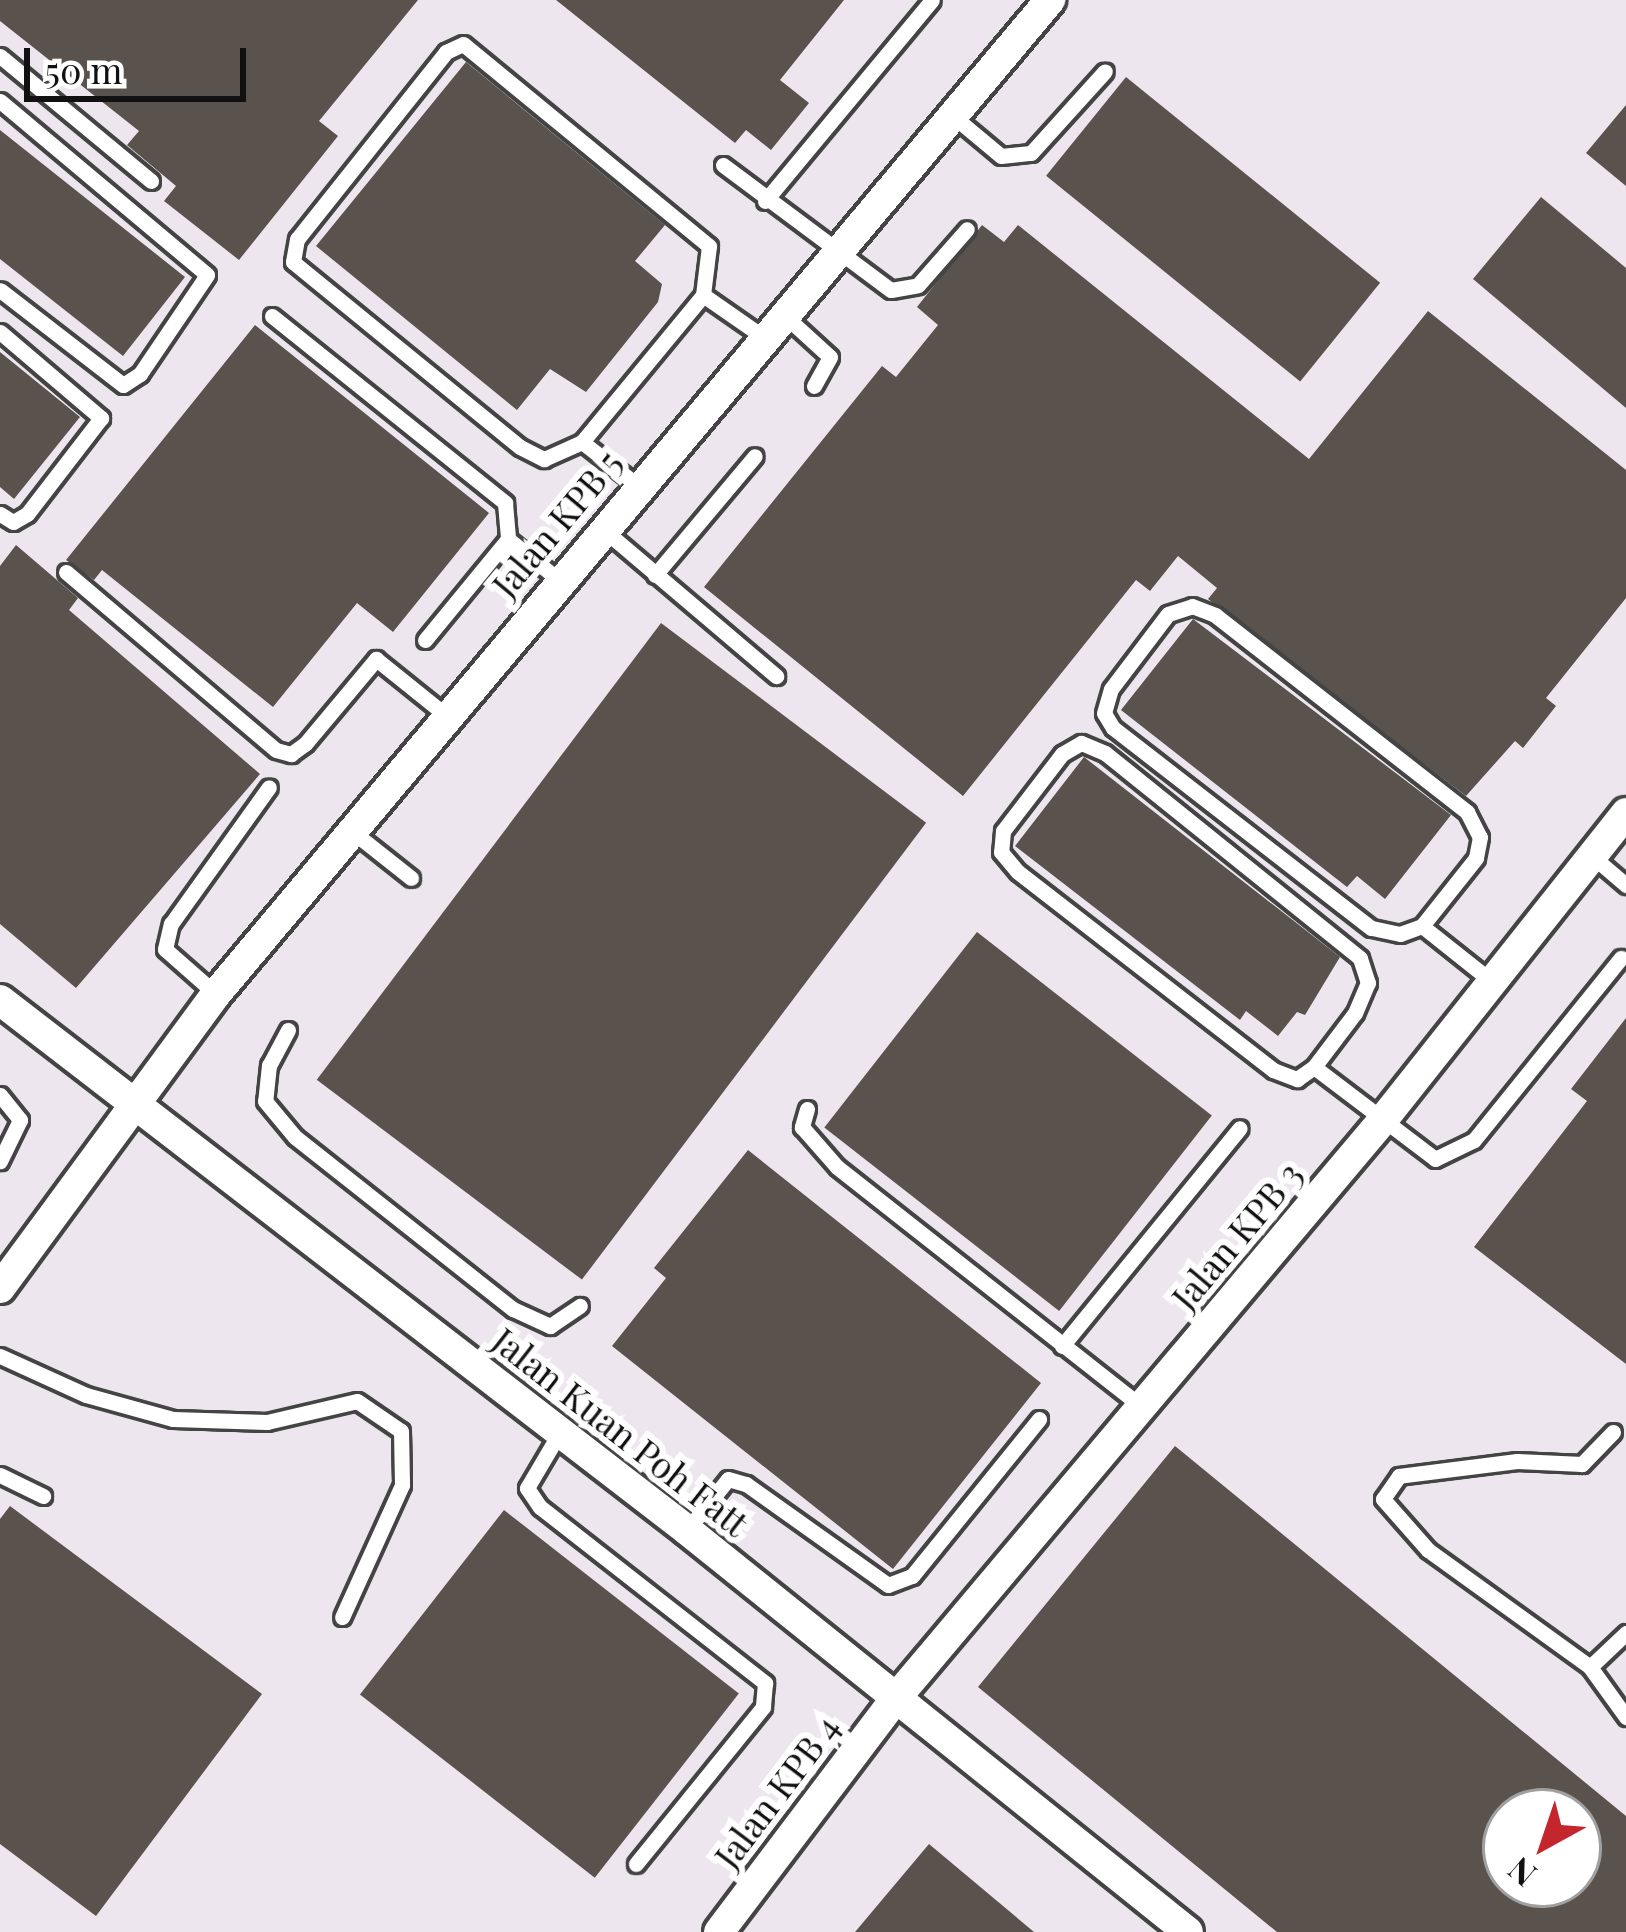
<!DOCTYPE html>
<style>
body{margin:0}
#map{position:relative;width:1626px;height:1932px;overflow:hidden;background:#fffdf5;font-family:"Playfair Display",serif}
div>[style]{position:absolute}
[style*='--x']{left:calc(var(--x)*1px);top:calc(var(--y)*1px);width:calc(var(--w)*1px);rotate:calc(var(--a)*1deg)}
.industrial>*{inset:0;background:#eee6ef}
.building>*{inset:0;background:#5a524d;transform-origin:0 0}
.roads{filter:drop-shadow(3px 0 #444) drop-shadow(-3px 0 #444) drop-shadow(0 3px #444) drop-shadow(0 -3px #444)}
.lane>*{height:15px;margin:-7.5px;padding:0 7.5px;transform-origin:7.5px;border-radius:7.5px;background:#fff}
.street>*{height:30px;margin:-15px;padding:0 15px;transform-origin:15px;border-radius:15px;background:#fff}
span{translate:-50% -50%;white-space:nowrap;text-align:center;line-height:1.15;-webkit-text-stroke:12px #fff;paint-order:stroke}
.street-label{font-size:36px;color:#111}
.north{position:absolute;left:1482px;top:1788px;width:120px;height:120px;box-sizing:border-box;background:#fff;border:3px solid #a0a0a0;border-radius:50%;rotate:220deg;font-size:33px;font-weight:700;line-height:48px;text-align:center;color:#111}
.north::after{content:'';display:block;margin:auto;width:42px;height:54px;background:#c4262e;clip-path:polygon(50% 0,100% 100%,50% 72%,0 100%)}
.scale{position:absolute;left:24px;top:48px;width:222px;height:54px;box-sizing:border-box;border:6px solid #111;border-top:0;padding-left:15px;font-size:36px;line-height:42px;white-space:nowrap;color:#111;-webkit-text-stroke:9px #fff;paint-order:stroke}
</style>
<div id="map">
<div class="industrial">
<i style="clip-path:polygon(evenodd,0 0,1626px 0,1626px 1932px,0 1932px,0 0,1506px 1812px,1578px 1812px,1578px 1884px,1506px 1884px,1506px 1812px)"></i>
</div>
<div class="building">
<i style="clip-path:polygon(0 0,418px 0,319px 121px,338px 136px,239px 260px,164px 201px,176px 186px,127px 145px,139px 131px,0 21px)"></i>
<i style="clip-path:polygon(556px 0,844px 0,780px 80px,809px 103px,771px 150px,746px 130px,735px 143px)"></i>
<i style="clip-path:polygon(466px 62px,665px 225px,635px 261px,662px 284px,658px 302px,586px 392px,550px 369px,517px 410px,316px 246px)"></i>
<i style="left:1126px;top:77px;width:327px;height:127px;rotate:39deg"></i>
<i style="clip-path:polygon(1626px 105px,1626px 186px,1586px 153px)"></i>
<i style="clip-path:polygon(0 130px,185px 277px,123px 356px,0 259px)"></i>
<i style="clip-path:polygon(1541px 197px,1626px 268px,1626px 408px,1473px 279px)"></i>
<i style="clip-path:polygon(982px 225px,1004px 242px,1018px 225px,1309px 459px,1428px 311px,1626px 470px,1626px 598px,1546px 698px,1556px 706px,1523px 748px,1515px 741px,1466px 796px,1208px 599px,1217px 588px,1178px 556px,1150px 591px,1136px 580px,963px 796px,704px 587px,882px 366px,896px 377px,938px 325px,917px 307px)"></i>
<i style="clip-path:polygon(255px 325px,489px 513px,393px 632px,357px 603px,273px 707px,102px 570px,94px 580px,66px 560px)"></i>
<i style="clip-path:polygon(0 352px,80px 417px,14px 499px,0 487px)"></i>
<i style="clip-path:polygon(16px 545px,78px 598px,69px 610px,260px 774px,76px 988px,0 924px,0 566px)"></i>
<i style="clip-path:polygon(1193px 619px,1451px 815px,1385px 899px,1357px 876px,1347px 887px,1121px 710px)"></i>
<i style="left:661px;top:623px;width:332px;height:572px;rotate:37deg"></i>
<i style="clip-path:polygon(1084px 757px,1340px 957px,1305px 1015px,1297px 1012px,1278px 1036px,1246px 1011px,1240px 1020px,1015px 846px)"></i>
<i style="left:977px;top:932px;width:298px;height:248px;rotate:38deg"></i>
<i style="clip-path:polygon(1626px 1018px,1626px 1364px,1474px 1247px,1587px 1101px,1571px 1089px)"></i>
<i style="clip-path:polygon(748px 1150px,1041px 1383px,893px 1569px,612px 1346px,666px 1278px,654px 1268px)"></i>
<i style="clip-path:polygon(evenodd,1175px 1446px,1626px 1816px,1626px 1932px,1277px 1932px,978px 1687px,1175px 1446px,1506px 1812px,1578px 1812px,1578px 1884px,1506px 1884px,1506px 1812px)"></i>
<i style="clip-path:polygon(10px 1506px,262px 1694px,96px 1916px,0 1844px,0 1519px)"></i>
<i style="left:504px;top:1510px;width:298px;height:234px;rotate:38deg"></i>
<i style="clip-path:polygon(929px 1844px,1034px 1932px,855px 1932px)"></i>
</div>
<div class="roads">
<div class="lane">
<i style="--x:0;--y:56;--w:196;--a:39.6"></i>
<i style="--x:0;--y:101;--w:270;--a:40"></i>
<i style="--x:207;--y:275;--w:120;--a:124.1"></i>
<i style="--x:140;--y:374;--w:20;--a:147"></i>
<i style="--x:123;--y:385;--w:155;--a:-142.3"></i>
<i style="--x:953;--y:116;--w:62;--a:39.8"></i>
<i style="--x:1001;--y:156;--w:30;--a:-6"></i>
<i style="--x:1031;--y:153;--w:110;--a:-47.9"></i>
<i style="--x:723;--y:165;--w:209;--a:36.7"></i>
<i style="--x:891;--y:290;--w:27;--a:-10"></i>
<i style="--x:918;--y:285;--w:74;--a:-48.8"></i>
<i style="--x:765;--y:201;--w:261;--a:-50.3"></i>
<i style="--x:703;--y:295;--w:72;--a:34.8"></i>
<i style="--x:784;--y:315;--w:62;--a:42.4"></i>
<i style="--x:830;--y:357;--w:33;--a:119"></i>
<i style="--x:272;--y:316;--w:299;--a:38.7"></i>
<i style="--x:505;--y:503;--w:36;--a:85"></i>
<i style="--x:0;--y:332;--w:133;--a:40.4"></i>
<i style="--x:101;--y:418;--w:121;--a:127.6"></i>
<i style="--x:27;--y:514;--w:16;--a:150"></i>
<i style="--x:13;--y:522;--w:15;--a:-148"></i>
<i style="--x:582;--y:442;--w:190;--a:-50.5"></i>
<i style="--x:703;--y:295;--w:49;--a:-83"></i>
<i style="--x:709;--y:246;--w:318;--a:-140.6"></i>
<i style="--x:463;--y:44;--w:19;--a:155"></i>
<i style="--x:446;--y:52;--w:239;--a:128.5"></i>
<i style="--x:297;--y:239;--w:23;--a:100"></i>
<i style="--x:293;--y:262;--w:293;--a:39.2"></i>
<i style="--x:520;--y:447;--w:27;--a:27"></i>
<i style="--x:544;--y:459;--w:42;--a:-24.1"></i>
<i style="--x:582;--y:442;--w:70;--a:38"></i>
<i style="--x:604;--y:530;--w:226;--a:40.3"></i>
<i style="--x:66;--y:572;--w:275;--a:40.3"></i>
<i style="--x:276;--y:750;--w:16;--a:15"></i>
<i style="--x:291;--y:754;--w:17;--a:-36"></i>
<i style="--x:305;--y:744;--w:111;--a:-50.1"></i>
<i style="--x:376;--y:659;--w:91;--a:38.8"></i>
<i style="--x:655;--y:575;--w:155;--a:-50"></i>
<i style="--x:1192;--y:606;--w:25;--a:21"></i>
<i style="--x:1215;--y:615;--w:320;--a:38"></i>
<i style="--x:1467;--y:812;--w:28;--a:63"></i>
<i style="--x:1480;--y:837;--w:21;--a:101"></i>
<i style="--x:1476;--y:858;--w:87;--a:128.5"></i>
<i style="--x:1422;--y:926;--w:23;--a:160"></i>
<i style="--x:1400;--y:934;--w:30;--a:-168"></i>
<i style="--x:1371;--y:928;--w:326;--a:-142.2"></i>
<i style="--x:1113;--y:728;--w:17;--a:-121"></i>
<i style="--x:1104;--y:713;--w:25;--a:-74"></i>
<i style="--x:1111;--y:689;--w:94;--a:-52.8"></i>
<i style="--x:1168;--y:614;--w:25;--a:-18"></i>
<i style="--x:425;--y:640;--w:131;--a:-50.6"></i>
<i style="--x:508;--y:539;--w:65;--a:38.8"></i>
<i style="--x:353;--y:832;--w:74;--a:38.4"></i>
<i style="--x:1592;--y:856;--w:45;--a:40.5"></i>
<i style="--x:1422;--y:926;--w:87;--a:38.5"></i>
<i style="--x:216;--y:994;--w:68;--a:-138.6"></i>
<i style="--x:165;--y:949;--w:26;--a:-77"></i>
<i style="--x:171;--y:924;--w:168;--a:-54.4"></i>
<i style="--x:288;--y:1030;--w:40;--a:118"></i>
<i style="--x:269;--y:1065;--w:36;--a:96"></i>
<i style="--x:265;--y:1101;--w:47;--a:50.2"></i>
<i style="--x:295;--y:1137;--w:278;--a:38.3"></i>
<i style="--x:513;--y:1309;--w:41;--a:24.7"></i>
<i style="--x:550;--y:1326;--w:36;--a:-34"></i>
<i style="--x:1314;--y:1067;--w:68;--a:-52.8"></i>
<i style="--x:1355;--y:1013;--w:33;--a:-67"></i>
<i style="--x:1368;--y:983;--w:26;--a:-108"></i>
<i style="--x:1360;--y:958;--w:327;--a:-141.2"></i>
<i style="--x:1105;--y:753;--w:26;--a:-157"></i>
<i style="--x:1081;--y:743;--w:22;--a:150"></i>
<i style="--x:1062;--y:754;--w:97;--a:127.5"></i>
<i style="--x:1003;--y:831;--w:21;--a:95"></i>
<i style="--x:1001;--y:852;--w:26;--a:50"></i>
<i style="--x:1018;--y:872;--w:323;--a:37.8"></i>
<i style="--x:1273;--y:1070;--w:26;--a:21"></i>
<i style="--x:1297;--y:1079;--w:21;--a:-35"></i>
<i style="--x:1314;--y:1067;--w:152;--a:37.2"></i>
<i style="--x:1435;--y:1159;--w:43;--a:-26"></i>
<i style="--x:1474;--y:1140;--w:234;--a:-51.1"></i>
<i style="--x:0;--y:1095;--w:32;--a:51"></i>
<i style="--x:20;--y:1120;--w:46;--a:116"></i>
<i style="--x:807;--y:1109;--w:19;--a:106"></i>
<i style="--x:802;--y:1127;--w:53;--a:48.8"></i>
<i style="--x:837;--y:1167;--w:390;--a:38.2"></i>
<i style="--x:1062;--y:1346;--w:281;--a:-50.8"></i>
<i style="--x:0;--y:1356;--w:94;--a:24.4"></i>
<i style="--x:86;--y:1395;--w:90;--a:15.4"></i>
<i style="--x:173;--y:1419;--w:94;--a:1.8"></i>
<i style="--x:267;--y:1422;--w:92;--a:-13.1"></i>
<i style="--x:357;--y:1401;--w:53;--a:34.3"></i>
<i style="--x:401;--y:1431;--w:54;--a:88.9"></i>
<i style="--x:402;--y:1485;--w:145;--a:114.4"></i>
<i style="--x:560;--y:1432;--w:65;--a:120.5"></i>
<i style="--x:527;--y:1488;--w:23;--a:56"></i>
<i style="--x:540;--y:1507;--w:286;--a:38"></i>
<i style="--x:765;--y:1683;--w:24;--a:95"></i>
<i style="--x:763;--y:1707;--w:202;--a:129"></i>
<i style="--x:1613;--y:1432;--w:45;--a:134.1"></i>
<i style="--x:1582;--y:1464;--w:65;--a:-177.4"></i>
<i style="--x:1517;--y:1461;--w:119;--a:172.8"></i>
<i style="--x:1399;--y:1476;--w:28;--a:125"></i>
<i style="--x:1383;--y:1499;--w:68;--a:48.6"></i>
<i style="--x:1428;--y:1550;--w:200;--a:35.8"></i>
<i style="--x:1590;--y:1667;--w:62;--a:54.2"></i>
<i style="--x:0;--y:1475;--w:48;--a:26"></i>
<i style="--x:687;--y:1530;--w:65;--a:-51.2"></i>
<i style="--x:728;--y:1479;--w:19;--a:16"></i>
<i style="--x:746;--y:1484;--w:174;--a:35.4"></i>
<i style="--x:888;--y:1585;--w:26;--a:-21"></i>
<i style="--x:912;--y:1576;--w:202;--a:-51"></i>
<i style="--x:1590;--y:1667;--w:50;--a:-43.4"></i>
</div>
<div class="street">
<i style="--x:0;--y:1000;--w:868;--a:37.65"></i>
<i style="--x:687;--y:1530;--w:642;--a:38.74"></i>
<i style="--x:0;--y:1288;--w:365;--a:-53.7"></i>
<i style="--x:216;--y:994;--w:1298;--a:-50"></i>
<i style="--x:719;--y:1932;--w:293;--a:-52.9"></i>
<i style="--x:896;--y:1698;--w:754;--a:-49.89"></i>
<i style="--x:1382;--y:1121;--w:393;--a:-51.6"></i>
</div>
</div>
<div class="street-label">
<span style="left:556px;top:523px;rotate:-50deg">Jalan KPB 5</span>
<span style="left:1236px;top:1235px;rotate:-50deg">Jalan KPB 3</span>
<span style="left:621px;top:1431px;rotate:38deg">Jalan Kuan Poh Fatt</span>
<span style="left:776px;top:1791px;rotate:-53deg">Jalan KPB 4</span>
</div>
<div class="north">N</div>
<div class="scale">50 m</div>
</div>
